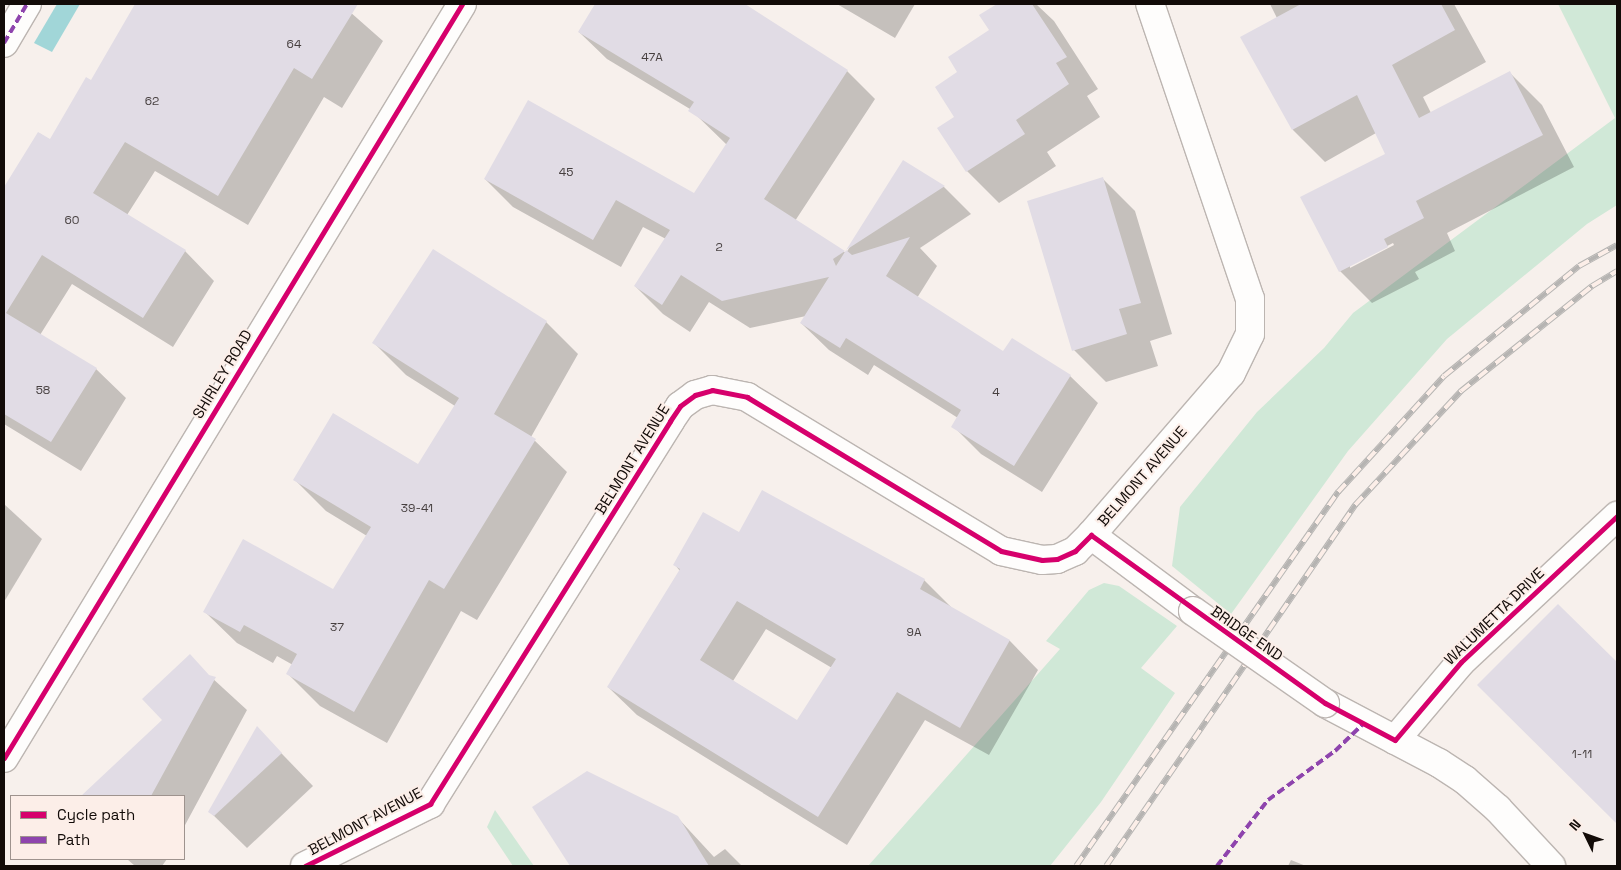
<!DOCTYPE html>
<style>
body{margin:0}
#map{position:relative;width:1621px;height:870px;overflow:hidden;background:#f7f0ec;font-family:"Space Grotesk",sans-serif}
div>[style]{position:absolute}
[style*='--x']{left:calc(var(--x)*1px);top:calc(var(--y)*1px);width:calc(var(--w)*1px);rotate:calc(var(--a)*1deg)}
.green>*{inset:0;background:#d0e8d7}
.water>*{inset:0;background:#a1d6d8}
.shadow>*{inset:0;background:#0003}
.building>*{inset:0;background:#e1dce5}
.roads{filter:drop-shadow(1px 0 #bcb5b1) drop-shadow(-1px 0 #bcb5b1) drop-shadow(0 1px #bcb5b1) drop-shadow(0 -1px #bcb5b1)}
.street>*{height:28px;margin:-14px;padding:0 14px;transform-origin:14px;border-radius:14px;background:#fefdfc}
.rail>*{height:5.5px;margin-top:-2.75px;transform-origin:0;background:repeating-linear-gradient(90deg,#fceee8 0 11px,#b6b4b2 0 22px);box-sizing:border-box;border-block:1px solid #b6b4b2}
.bridges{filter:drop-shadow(1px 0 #bcb5b1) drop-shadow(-1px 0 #bcb5b1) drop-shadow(0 1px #bcb5b1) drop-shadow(0 -1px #bcb5b1)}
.street-bridge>*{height:28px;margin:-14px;padding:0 14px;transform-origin:14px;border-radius:14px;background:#fefdfc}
.quiet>*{height:4px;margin-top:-2px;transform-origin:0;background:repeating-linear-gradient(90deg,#8e44ad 0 8px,transparent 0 12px)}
.cycleway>*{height:5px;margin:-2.5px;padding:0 2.5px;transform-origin:2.5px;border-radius:2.5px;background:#d6006c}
span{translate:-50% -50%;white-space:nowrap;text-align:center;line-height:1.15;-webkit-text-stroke:4px #fceee8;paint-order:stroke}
.number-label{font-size:12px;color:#463f3f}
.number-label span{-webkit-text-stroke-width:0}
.street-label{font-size:15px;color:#120b08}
.frame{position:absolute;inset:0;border:5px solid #120b08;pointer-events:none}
.legend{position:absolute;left:10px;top:795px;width:175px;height:65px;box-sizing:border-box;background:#fceee8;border:1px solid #9e938e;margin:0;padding:6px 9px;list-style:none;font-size:15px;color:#120b08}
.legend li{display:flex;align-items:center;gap:10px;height:25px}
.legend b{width:25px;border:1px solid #9e938e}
.north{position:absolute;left:1561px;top:810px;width:50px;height:50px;-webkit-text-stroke:4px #fceee8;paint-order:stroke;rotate:312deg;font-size:14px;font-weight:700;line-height:20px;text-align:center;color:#120b08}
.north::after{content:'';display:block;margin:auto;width:18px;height:22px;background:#120b08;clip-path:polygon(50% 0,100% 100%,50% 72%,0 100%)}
</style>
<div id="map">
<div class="green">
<i style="clip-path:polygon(1558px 4px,1617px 4px,1617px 205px,1587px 224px,1447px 339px,1348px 451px,1231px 614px,1172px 566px,1180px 507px,1257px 412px,1324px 348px,1353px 313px,1615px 118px)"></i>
<i style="clip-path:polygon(1104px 583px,1119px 586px,1177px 626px,1141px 668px,1175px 693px,1101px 802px,1050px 866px,868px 866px,1060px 649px,1046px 641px,1089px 590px)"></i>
<i style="clip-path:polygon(495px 810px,534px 866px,513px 866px,487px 827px)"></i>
</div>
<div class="water">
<i style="clip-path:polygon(57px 4px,80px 4px,52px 52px,34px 43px)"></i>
</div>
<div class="shadow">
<i style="clip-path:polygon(137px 4px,341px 4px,383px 41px,342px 108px,324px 97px,248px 225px,155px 171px,127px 215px,185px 251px,214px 281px,173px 347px,72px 284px,40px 335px,96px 369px,126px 398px,81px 471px,4px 424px,4px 189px,39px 133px,50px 140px,91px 82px)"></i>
<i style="clip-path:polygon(596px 4px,743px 4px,847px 71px,875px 99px,795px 221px,846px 253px,904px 162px,944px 187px,971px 214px,920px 248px,937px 266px,917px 298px,1004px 353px,1070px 376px,1098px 403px,1042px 492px,981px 454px,953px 426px,958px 418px,874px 365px,868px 375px,829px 350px,801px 323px,806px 316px,750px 328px,709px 302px,690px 332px,663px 314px,635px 286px,666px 239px,643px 227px,621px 267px,513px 207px,485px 179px,695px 194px,727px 145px,690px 109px,607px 59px,579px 32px)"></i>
<i style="clip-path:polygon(837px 4px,915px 4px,895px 38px)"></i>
<i style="clip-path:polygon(999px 4px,1036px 4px,1054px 21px,1098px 89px,1087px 96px,1100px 117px,1047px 152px,1056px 166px,999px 203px,967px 171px,956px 118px,959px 72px,991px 30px,981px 15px)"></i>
<i style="clip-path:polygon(evenodd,1270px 4px,1454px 4px,1486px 62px,1423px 97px,1431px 113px,1510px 73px,1542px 105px,1574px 167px,1447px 233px,1455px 251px,1415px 272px,1419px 279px,1372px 303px,1340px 271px,1386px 154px,1376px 133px,1325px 162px,1293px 130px,1277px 18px,1270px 4px,1393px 243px,1394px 245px,1350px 268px,1350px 265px,1393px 243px)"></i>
<i style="clip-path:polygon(1103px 179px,1135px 211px,1172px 334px,1150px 341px,1158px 366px,1106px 382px,1074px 350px)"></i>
<i style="clip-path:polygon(546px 322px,578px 354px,531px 437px,567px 472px,477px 620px,461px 611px,387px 743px,320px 706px,288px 674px,293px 665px,277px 656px,273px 663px,237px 643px,205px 612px,334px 591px,367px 536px,326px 511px,294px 479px,418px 466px,455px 406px,406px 375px,374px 343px)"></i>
<i style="clip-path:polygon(evenodd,763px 492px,924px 580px,953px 609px,1010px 641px,1038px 670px,989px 755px,925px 720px,847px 845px,637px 715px,608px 687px,680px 571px,675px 565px,740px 534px,763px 492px,766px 629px,832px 668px,798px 722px,733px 681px,766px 629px)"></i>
<i style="clip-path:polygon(4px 504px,42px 539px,4px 602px)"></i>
<i style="clip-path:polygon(1558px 605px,1617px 664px,1617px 822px,1479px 685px)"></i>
<i style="clip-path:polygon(211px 677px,247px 710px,184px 827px,184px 796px,82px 796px)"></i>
<i style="clip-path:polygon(257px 728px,313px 786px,247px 848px,210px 812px)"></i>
<i style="clip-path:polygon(534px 807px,677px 817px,714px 857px,725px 849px,742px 866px,571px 866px)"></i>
<i style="clip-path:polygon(127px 859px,167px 859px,162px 866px,135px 866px)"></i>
<i style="clip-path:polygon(1291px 860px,1306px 866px,1288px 866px)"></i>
</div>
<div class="building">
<i style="clip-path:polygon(135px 4px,358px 4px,312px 79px,294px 68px,218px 196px,125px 142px,93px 193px,186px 250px,143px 318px,42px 255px,6px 313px,97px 368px,51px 442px,4px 414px,4px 187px,38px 132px,50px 139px,86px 77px,91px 80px)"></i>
<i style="clip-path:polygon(595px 4px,745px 4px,848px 70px,764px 199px,845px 251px,833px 259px,836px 266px,903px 160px,945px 186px,846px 250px,852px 255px,910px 237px,886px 276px,1003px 351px,1012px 338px,1071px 375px,1014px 466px,951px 427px,961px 410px,846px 338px,840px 348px,800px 323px,829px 277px,722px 301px,681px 275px,662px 305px,634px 286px,670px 230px,616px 200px,593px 240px,484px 179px,528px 100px,694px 193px,730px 138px,688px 111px,694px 102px,578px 32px)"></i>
<i style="clip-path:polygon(997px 4px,1032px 4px,1067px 57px,1056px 63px,1069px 84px,1016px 120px,1025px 134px,966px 172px,937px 128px,954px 117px,935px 87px,957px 72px,948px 57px,989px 30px,979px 15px)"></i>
<i style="clip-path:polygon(1301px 4px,1441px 4px,1455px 30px,1392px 65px,1419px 118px,1510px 71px,1543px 135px,1416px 201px,1424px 218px,1384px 239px,1388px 247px,1339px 272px,1300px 197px,1385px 154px,1357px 95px,1292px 130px,1240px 37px)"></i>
<i style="clip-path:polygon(1103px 177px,1141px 303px,1119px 309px,1127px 334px,1072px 351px,1027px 201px)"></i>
<i style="clip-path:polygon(433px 249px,547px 321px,494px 414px,536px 439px,444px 589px,429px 580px,354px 712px,286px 674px,297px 654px,244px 625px,240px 632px,203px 612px,243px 539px,333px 589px,371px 527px,293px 480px,333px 413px,418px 464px,459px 398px,372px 343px)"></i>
<i style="clip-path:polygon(evenodd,762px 490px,925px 579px,920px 589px,1010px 640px,960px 728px,897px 692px,818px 817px,607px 687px,680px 569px,673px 565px,703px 512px,739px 532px,762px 490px,737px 601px,836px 659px,797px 720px,700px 660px,737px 601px)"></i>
<i style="clip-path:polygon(1558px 604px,1617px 662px,1617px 824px,1477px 685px)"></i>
<i style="clip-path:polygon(190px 654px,209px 675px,216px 677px,151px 796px,81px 796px,162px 720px,142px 699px)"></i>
<i style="clip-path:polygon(257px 726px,282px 753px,214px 816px,208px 812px)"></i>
<i style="clip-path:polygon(587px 771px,678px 816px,709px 866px,570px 866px,532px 807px)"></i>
</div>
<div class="roads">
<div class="street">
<i style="--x:4;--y:43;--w:45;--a:-59.5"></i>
<i style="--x:1091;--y:535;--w:127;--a:36.7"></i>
<i style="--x:1325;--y:703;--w:129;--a:27.8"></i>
<i style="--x:1439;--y:763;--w:31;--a:33"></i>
<i style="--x:1465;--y:780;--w:44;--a:41.3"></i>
<i style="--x:1498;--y:809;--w:78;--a:47.1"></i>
<i style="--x:1395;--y:740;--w:102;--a:-49.8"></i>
<i style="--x:1461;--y:662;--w:214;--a:-43.1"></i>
<i style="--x:4;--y:758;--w:882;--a:-58.72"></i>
<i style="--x:305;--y:866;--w:140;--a:-26.4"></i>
<i style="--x:430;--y:804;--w:452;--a:-57.9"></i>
<i style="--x:670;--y:421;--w:18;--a:-56"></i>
<i style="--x:680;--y:406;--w:19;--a:-36"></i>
<i style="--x:695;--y:395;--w:18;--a:-16"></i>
<i style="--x:712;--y:390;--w:36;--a:11"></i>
<i style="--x:747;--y:397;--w:297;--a:31.2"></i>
<i style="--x:1001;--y:551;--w:42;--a:12.4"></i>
<i style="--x:1042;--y:560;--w:15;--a:-4"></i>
<i style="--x:1057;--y:559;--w:20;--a:-24"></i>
<i style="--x:1075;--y:551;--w:23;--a:-45"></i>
<i style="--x:1091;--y:535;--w:214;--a:-49.2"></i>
<i style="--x:1231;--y:373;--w:43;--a:-64"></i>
<i style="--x:1250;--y:334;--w:35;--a:-90"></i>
<i style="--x:1250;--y:299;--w:311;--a:-108.7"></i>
</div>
</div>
<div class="rail">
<i style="--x:1076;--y:866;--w:457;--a:-55"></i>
<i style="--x:1338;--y:492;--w:157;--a:-47.6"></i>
<i style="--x:1444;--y:376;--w:174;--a:-39.2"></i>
<i style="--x:1579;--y:266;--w:43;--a:-28.9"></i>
<i style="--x:1106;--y:866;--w:439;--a:-55.4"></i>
<i style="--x:1355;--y:505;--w:156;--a:-47.1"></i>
<i style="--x:1461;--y:391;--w:168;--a:-38.7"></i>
<i style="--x:1592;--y:286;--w:29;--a:-31"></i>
</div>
<div class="bridges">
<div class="street-bridge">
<i style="--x:1193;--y:611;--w:161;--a:34.9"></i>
</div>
</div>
<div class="quiet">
<i style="--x:4;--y:43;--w:45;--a:-59.5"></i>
<i style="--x:1217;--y:866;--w:83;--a:-52.3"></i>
<i style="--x:1268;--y:800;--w:83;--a:-36.2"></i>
<i style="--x:1335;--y:751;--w:40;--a:-44"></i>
</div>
<div class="cycleway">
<i style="--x:4;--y:758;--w:882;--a:-58.72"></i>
<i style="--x:305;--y:866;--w:140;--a:-26.4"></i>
<i style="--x:430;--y:804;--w:452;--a:-57.9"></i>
<i style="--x:670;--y:421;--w:18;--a:-56"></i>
<i style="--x:680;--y:406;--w:19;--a:-36"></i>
<i style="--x:695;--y:395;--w:18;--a:-16"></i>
<i style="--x:712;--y:390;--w:36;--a:11"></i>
<i style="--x:747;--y:397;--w:297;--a:31.2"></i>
<i style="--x:1001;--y:551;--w:42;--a:12.4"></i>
<i style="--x:1042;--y:560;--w:15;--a:-4"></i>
<i style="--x:1057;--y:559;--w:20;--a:-24"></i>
<i style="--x:1075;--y:551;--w:23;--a:-45"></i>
<i style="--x:1091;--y:535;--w:288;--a:35.7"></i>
<i style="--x:1325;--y:703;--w:79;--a:27.9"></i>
<i style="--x:1395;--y:740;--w:102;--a:-49.8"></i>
<i style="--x:1461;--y:662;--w:214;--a:-43.1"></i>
</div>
<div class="number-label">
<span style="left:294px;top:45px">64</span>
<span style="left:652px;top:58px">47A</span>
<span style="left:152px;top:102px">62</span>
<span style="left:566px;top:173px">45</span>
<span style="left:72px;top:221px">60</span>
<span style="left:719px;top:248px">2</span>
<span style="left:43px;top:391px">58</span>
<span style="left:996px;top:393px">4</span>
<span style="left:417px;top:509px">39-41</span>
<span style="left:337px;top:628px">37</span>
<span style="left:914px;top:633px">9A</span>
<span style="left:1582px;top:755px">1-11</span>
</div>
<div class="street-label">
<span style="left:222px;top:374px;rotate:-59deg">SHIRLEY ROAD</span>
<span style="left:632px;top:459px;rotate:-58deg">BELMONT AVENUE</span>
<span style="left:1142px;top:476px;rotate:-49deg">BELMONT AVENUE</span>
<span style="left:1494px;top:616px;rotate:-44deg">WALUMETTA DRIVE</span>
<span style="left:1247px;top:633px;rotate:35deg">BRIDGE END</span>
<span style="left:365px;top:821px;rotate:-28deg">BELMONT AVENUE</span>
</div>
<div class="frame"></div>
<ul class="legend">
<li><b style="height:6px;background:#d6006c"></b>Cycle path</li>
<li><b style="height:6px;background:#8e44ad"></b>Path</li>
</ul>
<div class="north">N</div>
</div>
